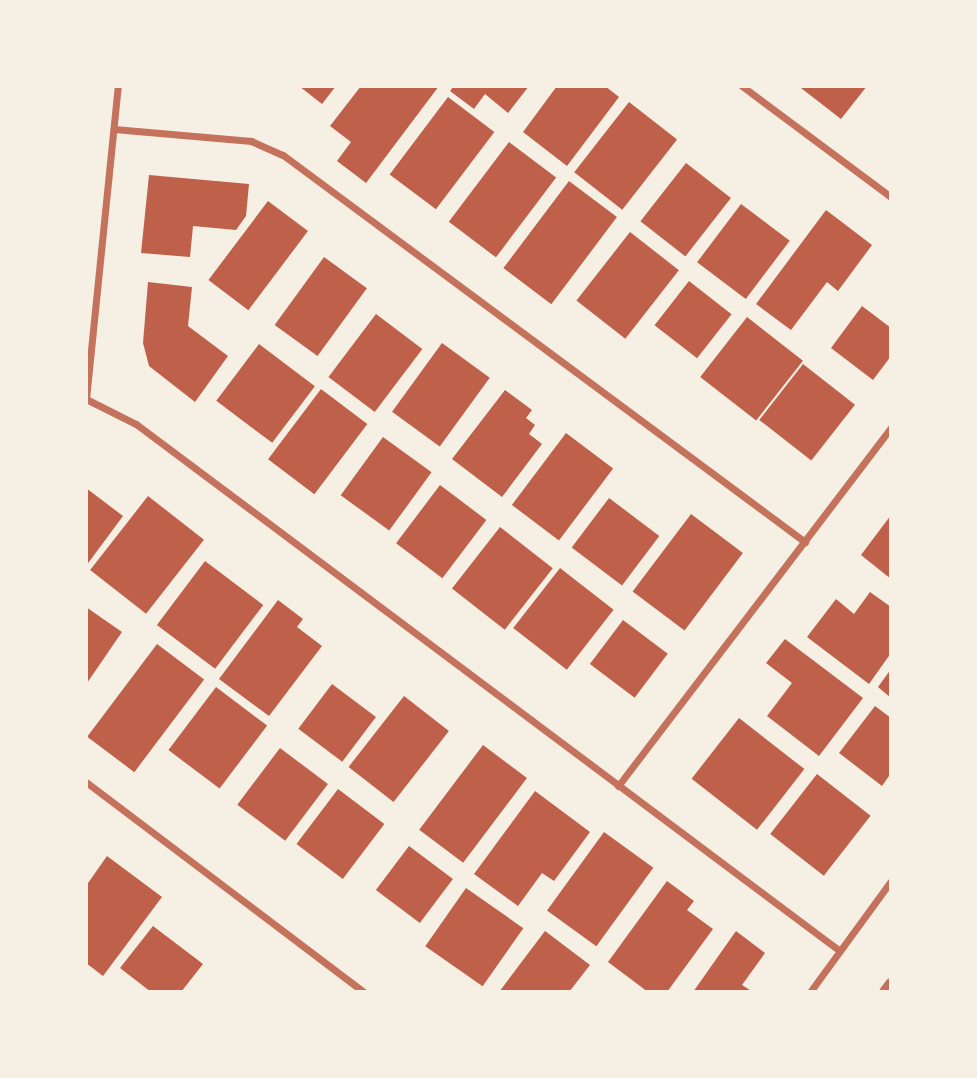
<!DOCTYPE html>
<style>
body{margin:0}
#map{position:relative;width:977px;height:1078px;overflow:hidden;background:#f6efe4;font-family:"Asap Condensed",sans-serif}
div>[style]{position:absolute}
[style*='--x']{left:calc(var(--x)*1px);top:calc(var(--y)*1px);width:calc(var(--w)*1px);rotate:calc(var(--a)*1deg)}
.building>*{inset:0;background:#bf614a;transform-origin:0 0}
.minor>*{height:7px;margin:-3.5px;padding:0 3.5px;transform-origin:3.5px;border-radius:3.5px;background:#c5725c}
.tertiary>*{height:12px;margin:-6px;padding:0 6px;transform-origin:6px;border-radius:6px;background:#c5725c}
span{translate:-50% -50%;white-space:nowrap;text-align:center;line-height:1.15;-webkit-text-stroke:7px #f6efe4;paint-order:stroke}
.frame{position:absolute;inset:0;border:88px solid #f6efe4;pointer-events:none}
</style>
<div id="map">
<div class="building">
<i style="clip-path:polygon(299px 86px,336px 86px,322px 104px)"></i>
<i style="clip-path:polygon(361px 86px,439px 86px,366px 183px,337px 161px,351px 142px,330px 126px)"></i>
<i style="clip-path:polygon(454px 86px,529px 86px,508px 113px,485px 94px,474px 109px,450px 91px)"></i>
<i style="clip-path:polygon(557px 86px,605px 86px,619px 97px,567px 166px,523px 132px)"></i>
<i style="clip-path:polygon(803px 86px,867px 86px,841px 119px,801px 88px)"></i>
<i style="left:448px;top:97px;width:58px;height:97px;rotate:37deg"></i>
<i style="left:629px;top:102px;width:61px;height:89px;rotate:38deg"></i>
<i style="left:509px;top:142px;width:59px;height:100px;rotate:37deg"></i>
<i style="left:686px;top:163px;width:57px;height:74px;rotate:38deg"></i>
<i style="clip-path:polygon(149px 175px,249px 184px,246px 216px,236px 230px,193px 226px,190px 257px,141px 253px)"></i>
<i style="left:569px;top:181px;width:60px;height:109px;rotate:37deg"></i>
<i style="left:268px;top:201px;width:50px;height:99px;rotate:37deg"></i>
<i style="left:741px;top:204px;width:61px;height:73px;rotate:37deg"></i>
<i style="clip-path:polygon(826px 210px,872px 245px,838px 291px,827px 282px,791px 330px,756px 304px)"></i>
<i style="left:630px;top:232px;width:62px;height:87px;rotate:38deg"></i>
<i style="left:324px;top:257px;width:53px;height:84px;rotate:36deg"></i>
<i style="left:689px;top:281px;width:54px;height:56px;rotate:38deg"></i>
<i style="clip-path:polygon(148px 282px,192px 287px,188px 326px,228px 356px,195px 402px,149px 366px,143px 343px)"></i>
<i style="clip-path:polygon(862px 306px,891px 328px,891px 356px,873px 380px,831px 348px)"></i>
<i style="left:376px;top:314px;width:58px;height:79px;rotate:37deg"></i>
<i style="left:747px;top:317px;width:71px;height:76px;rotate:38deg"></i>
<i style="left:442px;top:343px;width:59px;height:85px;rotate:36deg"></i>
<i style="left:259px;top:344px;width:70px;height:71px;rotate:37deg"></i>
<i style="left:803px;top:364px;width:66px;height:71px;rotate:38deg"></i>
<i style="left:321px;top:389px;width:58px;height:88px;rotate:37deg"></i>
<i style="clip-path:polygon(505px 390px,532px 410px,526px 418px,535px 425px,529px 434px,542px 444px,502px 497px,452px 459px)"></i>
<i style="left:566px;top:433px;width:59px;height:90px;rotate:37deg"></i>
<i style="left:383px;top:437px;width:60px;height:72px;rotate:36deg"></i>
<i style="left:440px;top:485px;width:58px;height:73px;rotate:37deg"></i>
<i style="clip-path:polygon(86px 488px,123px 516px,86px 566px)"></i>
<i style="left:148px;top:496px;width:71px;height:94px;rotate:38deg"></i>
<i style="left:609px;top:498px;width:63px;height:62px;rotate:37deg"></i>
<i style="left:691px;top:514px;width:65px;height:97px;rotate:37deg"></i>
<i style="clip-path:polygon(891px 515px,891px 579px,861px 555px)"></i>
<i style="left:500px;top:527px;width:67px;height:78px;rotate:38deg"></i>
<i style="left:205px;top:561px;width:73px;height:80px;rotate:37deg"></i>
<i style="left:560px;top:568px;width:68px;height:76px;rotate:38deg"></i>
<i style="clip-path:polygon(870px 592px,891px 607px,891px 653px,869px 684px,807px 637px,836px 599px,854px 614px)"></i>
<i style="clip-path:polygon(278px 600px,303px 619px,297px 627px,322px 646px,269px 716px,219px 679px)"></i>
<i style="clip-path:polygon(86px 607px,122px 632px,87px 683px,86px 682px)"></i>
<i style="left:623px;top:620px;width:56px;height:55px;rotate:37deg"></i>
<i style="clip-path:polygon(785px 639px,863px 698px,819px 756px,767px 716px,792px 683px,766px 663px)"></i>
<i style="left:157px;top:644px;width:59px;height:116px;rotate:37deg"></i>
<i style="clip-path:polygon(891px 669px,891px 698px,878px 687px)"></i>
<i style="left:332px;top:684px;width:55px;height:56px;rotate:37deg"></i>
<i style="left:216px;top:687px;width:64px;height:79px;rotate:37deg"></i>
<i style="left:404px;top:696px;width:57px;height:90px;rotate:38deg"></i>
<i style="clip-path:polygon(875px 706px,891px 718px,891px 773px,882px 786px,839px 753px)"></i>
<i style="left:739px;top:718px;width:83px;height:77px;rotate:38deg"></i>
<i style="left:483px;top:745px;width:55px;height:106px;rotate:37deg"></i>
<i style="left:280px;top:748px;width:60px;height:71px;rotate:37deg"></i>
<i style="left:817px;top:774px;width:68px;height:76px;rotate:38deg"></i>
<i style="left:338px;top:789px;width:58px;height:69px;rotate:37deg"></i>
<i style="clip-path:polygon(535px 791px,590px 832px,554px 881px,542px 873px,518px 906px,474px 874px)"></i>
<i style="left:604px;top:832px;width:61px;height:97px;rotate:36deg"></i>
<i style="left:409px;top:846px;width:55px;height:55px;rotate:37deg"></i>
<i style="clip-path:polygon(107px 856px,162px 897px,103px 976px,86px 963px,86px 886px)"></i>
<i style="clip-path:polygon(667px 881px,694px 901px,687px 910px,713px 929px,667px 992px,648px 992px,608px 962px)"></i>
<i style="left:466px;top:888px;width:70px;height:71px;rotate:35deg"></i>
<i style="clip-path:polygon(153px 926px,203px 964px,181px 992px,151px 992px,120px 968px)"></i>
<i style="clip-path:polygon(545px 931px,590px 965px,569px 992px,499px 992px)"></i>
<i style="clip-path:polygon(736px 931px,765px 953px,742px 985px,753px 992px,693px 992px)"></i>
</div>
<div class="minor">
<i style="--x:742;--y:86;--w:186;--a:36.7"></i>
<i style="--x:114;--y:129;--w:138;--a:5"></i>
<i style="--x:251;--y:141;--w:35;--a:24"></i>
<i style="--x:283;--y:155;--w:650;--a:36.55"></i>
<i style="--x:86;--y:399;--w:56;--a:26.6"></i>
<i style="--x:136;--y:424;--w:879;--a:36.82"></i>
<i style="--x:86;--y:399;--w:315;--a:-84.2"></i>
<i style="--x:86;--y:782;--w:348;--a:37.1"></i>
<i style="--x:618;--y:786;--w:451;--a:-52.7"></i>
<i style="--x:810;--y:992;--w:137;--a:-53.9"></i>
</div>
<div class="tertiary">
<i style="--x:885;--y:992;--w:10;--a:-53"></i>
</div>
<div class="frame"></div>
</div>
